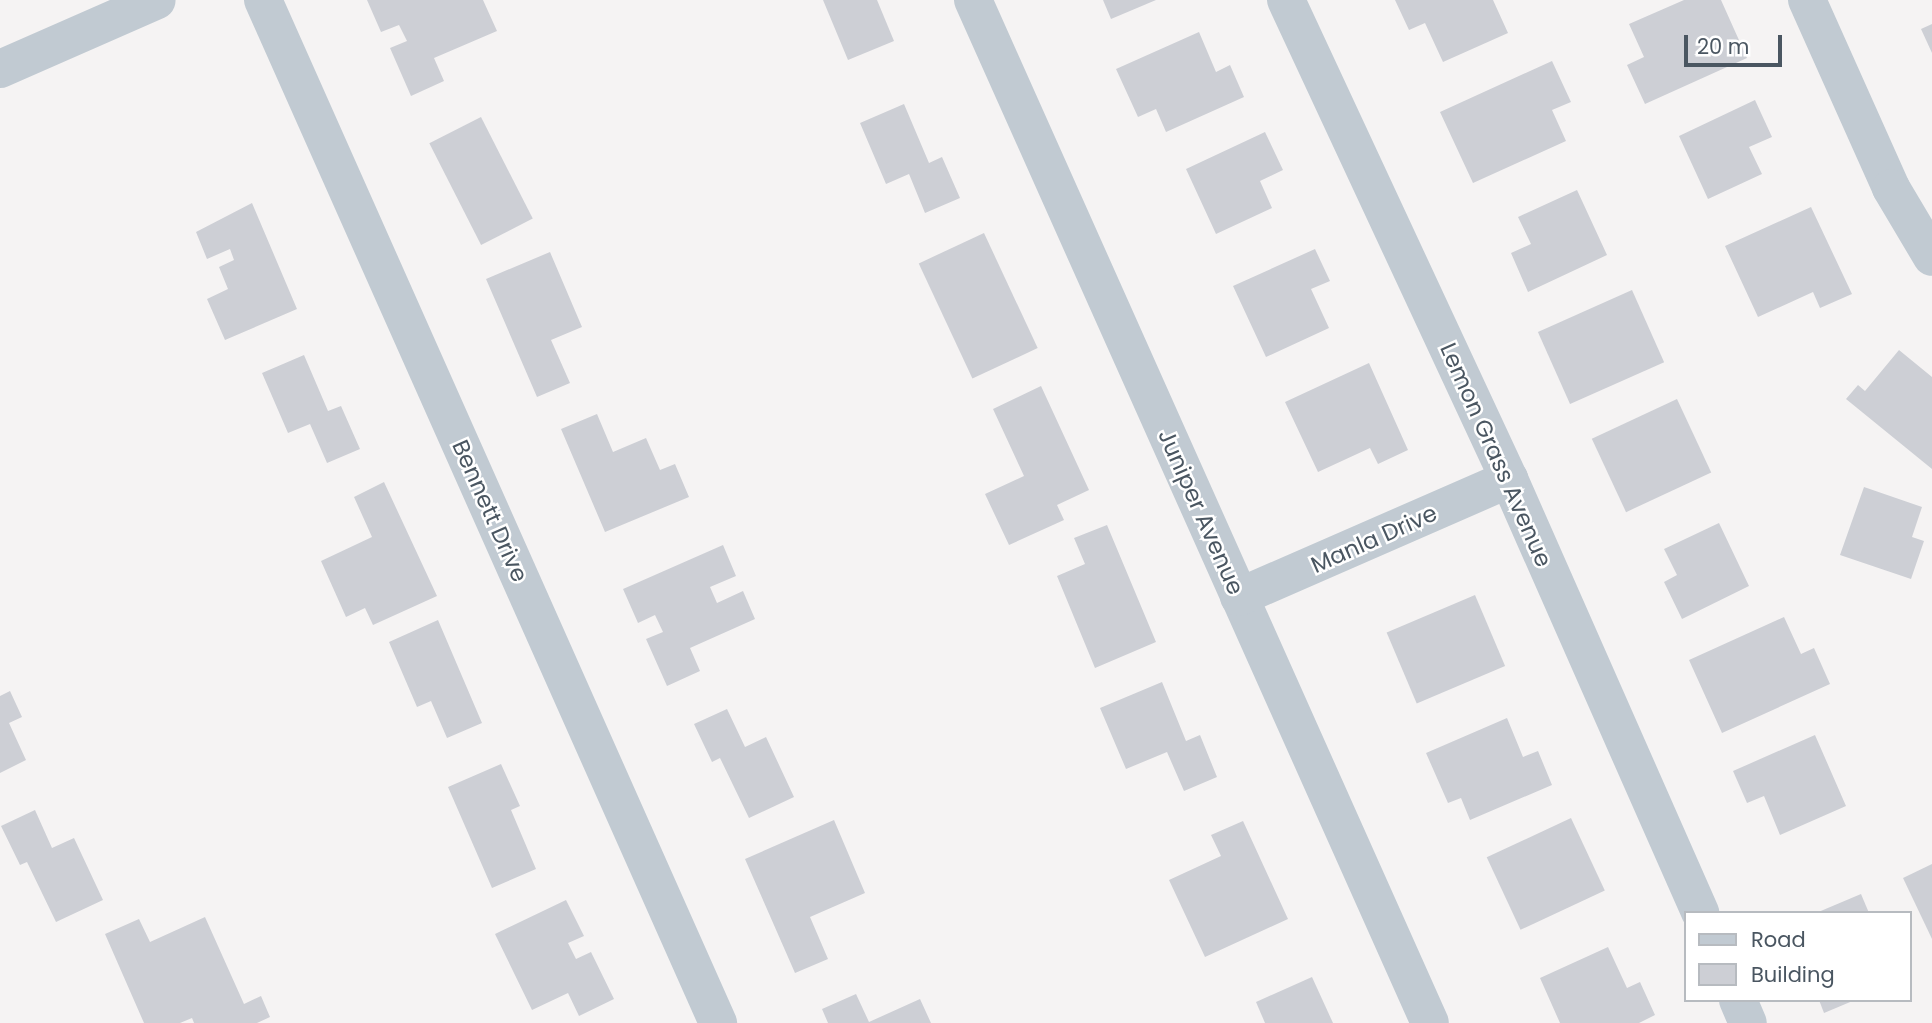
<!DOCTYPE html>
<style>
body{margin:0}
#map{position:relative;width:1932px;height:1023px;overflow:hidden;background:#f5f3f3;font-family:Poppins,sans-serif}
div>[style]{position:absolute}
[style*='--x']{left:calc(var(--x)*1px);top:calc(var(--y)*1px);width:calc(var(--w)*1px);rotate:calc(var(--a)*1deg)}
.building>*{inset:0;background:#cdcfd5;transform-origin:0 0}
.minor>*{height:38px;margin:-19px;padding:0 19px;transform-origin:19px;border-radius:19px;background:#c1cad2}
span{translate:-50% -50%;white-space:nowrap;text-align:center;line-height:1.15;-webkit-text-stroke:5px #fff;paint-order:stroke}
.street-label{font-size:23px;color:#4a5661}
.legend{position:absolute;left:1684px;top:911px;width:228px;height:91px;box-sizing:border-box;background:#fff;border:2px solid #b7bbc0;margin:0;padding:9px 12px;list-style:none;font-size:21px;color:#4a5661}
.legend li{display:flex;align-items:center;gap:14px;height:35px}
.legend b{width:35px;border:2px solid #b7bbc0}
.scale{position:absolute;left:1684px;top:35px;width:98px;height:32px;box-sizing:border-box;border:4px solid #4a5661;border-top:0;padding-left:9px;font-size:21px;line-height:24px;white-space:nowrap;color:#4a5661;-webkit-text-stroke:5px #fff;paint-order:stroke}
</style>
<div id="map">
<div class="building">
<i style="clip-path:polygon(367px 0,483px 0,497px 31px,434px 58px,444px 81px,411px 96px,390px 48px,407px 41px,399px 25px,381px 32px)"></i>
<i style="clip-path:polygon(823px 0,877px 0,894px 41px,848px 60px)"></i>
<i style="clip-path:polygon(1103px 0,1156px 0,1111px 19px)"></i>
<i style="clip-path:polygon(1395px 0,1493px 0,1508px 33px,1443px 62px,1425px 23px,1409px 30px)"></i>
<i style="clip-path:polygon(1684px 0,1721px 0,1747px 58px,1645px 104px,1627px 65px,1644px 57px,1629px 24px)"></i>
<i style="clip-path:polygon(1932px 24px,1932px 53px,1921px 29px)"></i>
<i style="clip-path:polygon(1199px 32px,1216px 72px,1230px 65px,1244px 97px,1166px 132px,1156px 109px,1138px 117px,1116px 69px)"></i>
<i style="clip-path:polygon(1552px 61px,1571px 102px,1552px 110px,1566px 141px,1473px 183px,1440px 112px)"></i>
<i style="clip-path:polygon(1755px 100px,1772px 137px,1749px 147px,1762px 174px,1708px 199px,1679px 136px)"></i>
<i style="clip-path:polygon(904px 104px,929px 163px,942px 157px,960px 198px,925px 213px,909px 174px,886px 184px,860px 123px)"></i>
<i style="left:481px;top:117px;width:114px;height:58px;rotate:63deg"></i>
<i style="clip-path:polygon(1265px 132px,1283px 170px,1260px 181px,1272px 208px,1216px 234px,1186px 169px)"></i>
<i style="clip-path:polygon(1577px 190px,1607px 255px,1528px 292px,1511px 253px,1531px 244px,1518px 217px)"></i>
<i style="clip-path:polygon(252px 203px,297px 309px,225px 340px,207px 299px,228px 289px,219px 267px,234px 260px,230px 249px,207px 259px,196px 232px)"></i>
<i style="clip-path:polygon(1811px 207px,1852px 294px,1820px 308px,1813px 292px,1758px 317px,1725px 246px)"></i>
<i style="left:984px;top:233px;width:127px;height:72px;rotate:65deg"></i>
<i style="clip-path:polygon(1315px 249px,1330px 281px,1311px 289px,1329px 328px,1266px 357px,1233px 286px)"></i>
<i style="clip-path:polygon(550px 252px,582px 327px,551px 340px,570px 383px,537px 397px,486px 279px)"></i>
<i style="left:1632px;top:290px;width:79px;height:103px;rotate:66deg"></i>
<i style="clip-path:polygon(1899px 350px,1932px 377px,1932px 469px,1846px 399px,1858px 385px,1865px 391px)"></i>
<i style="clip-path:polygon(304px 355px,328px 411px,341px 406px,360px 449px,327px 463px,310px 424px,288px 433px,262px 373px)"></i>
<i style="clip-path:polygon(1369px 363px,1408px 450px,1378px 464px,1370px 448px,1318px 472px,1285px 402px)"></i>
<i style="clip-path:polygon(1041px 386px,1089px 490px,1057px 505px,1064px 520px,1009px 545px,985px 494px,1024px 476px,993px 409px)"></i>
<i style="left:1677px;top:399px;width:81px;height:94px;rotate:65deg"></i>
<i style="clip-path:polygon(597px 414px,613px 452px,646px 438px,660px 470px,675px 464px,689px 497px,605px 532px,561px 429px)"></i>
<i style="clip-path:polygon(384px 482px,437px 596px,373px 625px,365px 608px,346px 617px,321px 561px,372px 537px,354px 497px)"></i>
<i style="clip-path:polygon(1864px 487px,1922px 507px,1912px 537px,1924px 541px,1911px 579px,1840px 555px)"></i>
<i style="clip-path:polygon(1719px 523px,1749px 586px,1682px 619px,1664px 582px,1677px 575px,1664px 549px)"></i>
<i style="clip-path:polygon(1107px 525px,1156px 642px,1095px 668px,1057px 576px,1085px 564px,1074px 538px)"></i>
<i style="clip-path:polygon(723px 545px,736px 576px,710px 587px,717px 603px,743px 591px,755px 619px,690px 648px,700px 671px,667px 686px,646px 639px,663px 632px,655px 615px,638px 623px,623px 589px)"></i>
<i style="left:1475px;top:595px;width:77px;height:96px;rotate:67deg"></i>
<i style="clip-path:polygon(1784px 617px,1801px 654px,1814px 648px,1830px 684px,1722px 733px,1689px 660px)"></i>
<i style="clip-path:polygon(438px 620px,482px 723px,447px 738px,431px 701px,417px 707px,389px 642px)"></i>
<i style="clip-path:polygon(1162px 682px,1186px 741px,1200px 735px,1217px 777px,1184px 791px,1167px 752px,1126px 769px,1100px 708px)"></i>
<i style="clip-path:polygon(10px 691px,22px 717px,9px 723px,26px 760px,0 773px,0 696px)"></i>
<i style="clip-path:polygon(727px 709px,745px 747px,766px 737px,794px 797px,749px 818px,720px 758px,712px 762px,694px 724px)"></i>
<i style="clip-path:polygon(1507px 718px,1523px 757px,1538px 751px,1552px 785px,1470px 820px,1461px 798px,1448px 803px,1426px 753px)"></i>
<i style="clip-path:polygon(1815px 735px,1846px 806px,1780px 835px,1764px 796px,1747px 803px,1733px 771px)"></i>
<i style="clip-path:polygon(501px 764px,520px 806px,511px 810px,536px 869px,492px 888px,448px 787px)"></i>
<i style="clip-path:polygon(35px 810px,52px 848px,74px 838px,103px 900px,56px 922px,27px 862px,20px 865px,1px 826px)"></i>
<i style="left:1571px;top:818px;width:80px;height:93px;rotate:65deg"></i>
<i style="clip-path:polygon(834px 820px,865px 893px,810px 917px,828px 959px,795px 973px,745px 859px)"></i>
<i style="clip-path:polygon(1243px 821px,1288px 919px,1205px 957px,1169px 880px,1221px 856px,1211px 835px)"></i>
<i style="clip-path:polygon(1932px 864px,1932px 939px,1903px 878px)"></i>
<i style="clip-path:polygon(1861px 894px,1869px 913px,1816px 913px)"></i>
<i style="clip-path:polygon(566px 900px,584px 936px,568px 943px,576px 959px,591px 952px,614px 999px,579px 1016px,568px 993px,532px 1010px,495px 934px)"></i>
<i style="clip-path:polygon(205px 917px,244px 1004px,261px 996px,270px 1017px,257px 1023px,194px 1023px,192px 1018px,180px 1023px,144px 1023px,105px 934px,139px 919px,150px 942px)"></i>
<i style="clip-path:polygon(1608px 947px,1627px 988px,1640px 982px,1655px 1015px,1639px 1023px,1560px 1023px,1540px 978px)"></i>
<i style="clip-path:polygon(1312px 977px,1333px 1023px,1265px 1023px,1256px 1002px)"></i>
<i style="clip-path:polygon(856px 994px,869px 1022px,920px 999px,931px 1023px,828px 1023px,822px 1009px)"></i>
<i style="clip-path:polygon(1819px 1000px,1855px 1000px,1824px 1013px)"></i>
</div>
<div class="minor">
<i style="--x:263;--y:0;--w:1120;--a:66.02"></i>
<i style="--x:973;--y:0;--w:1120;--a:65.93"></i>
<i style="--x:1286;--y:0;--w:528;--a:65.04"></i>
<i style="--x:1509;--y:479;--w:474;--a:66.2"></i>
<i style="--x:1807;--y:0;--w:206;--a:65.9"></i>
<i style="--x:1891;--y:188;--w:80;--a:59.3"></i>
<i style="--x:0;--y:69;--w:171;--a:-23.7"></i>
<i style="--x:1239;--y:597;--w:295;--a:-23.6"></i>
<i style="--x:1738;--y:1000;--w:25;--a:67"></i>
</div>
<div class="street-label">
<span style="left:1496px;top:455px;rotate:66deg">Lemon Grass Avenue</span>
<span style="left:490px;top:511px;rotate:66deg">Bennett Drive</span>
<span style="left:1201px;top:512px;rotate:66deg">Juniper Avenue</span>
<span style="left:1374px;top:539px;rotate:-24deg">Manla Drive</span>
</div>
<ul class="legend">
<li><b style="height:9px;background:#c1cad2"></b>Road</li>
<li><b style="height:19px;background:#cdcfd5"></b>Building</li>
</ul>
<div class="scale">20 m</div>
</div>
